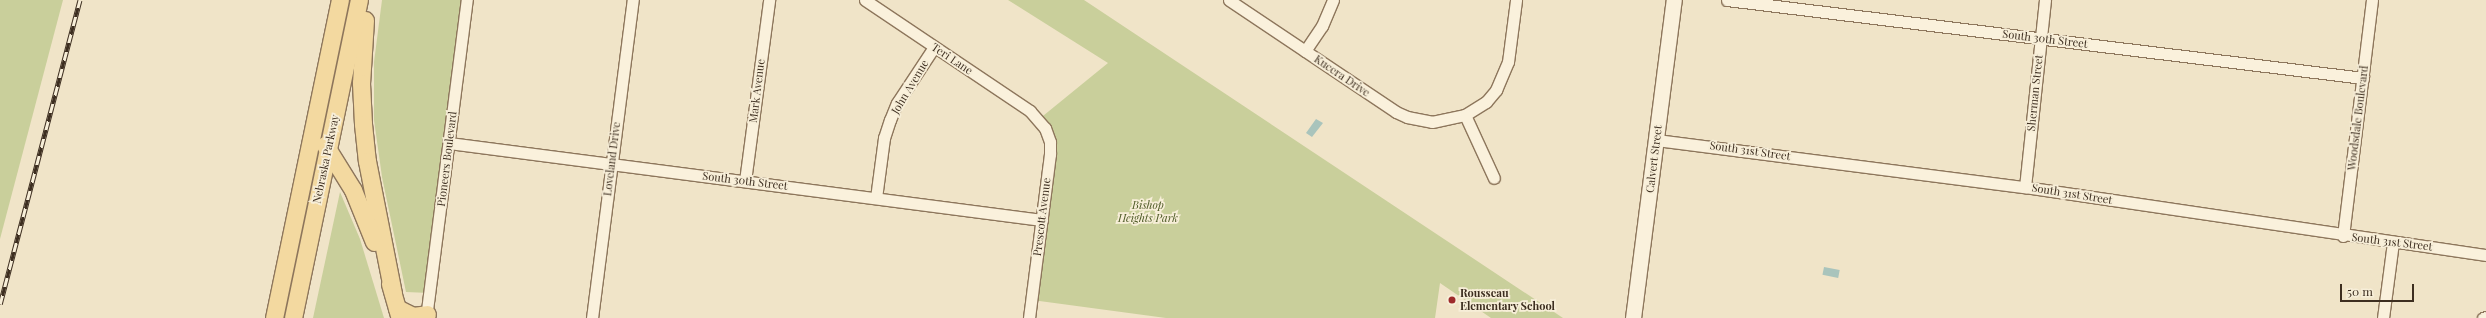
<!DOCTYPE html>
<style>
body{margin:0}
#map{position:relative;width:2486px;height:318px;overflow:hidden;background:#f0e4c8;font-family:"Playfair Display",serif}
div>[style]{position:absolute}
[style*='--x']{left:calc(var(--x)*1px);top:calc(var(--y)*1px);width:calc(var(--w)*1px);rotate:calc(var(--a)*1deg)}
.green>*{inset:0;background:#c9cf9b}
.water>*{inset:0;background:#a9c4bc;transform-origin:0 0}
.roads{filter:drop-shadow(1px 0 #8d765c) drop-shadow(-1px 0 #8d765c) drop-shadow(0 1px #8d765c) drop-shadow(0 -1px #8d765c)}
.street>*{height:11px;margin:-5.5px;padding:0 5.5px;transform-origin:5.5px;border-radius:5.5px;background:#faf1dc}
.secondary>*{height:15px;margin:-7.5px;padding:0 7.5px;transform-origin:7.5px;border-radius:7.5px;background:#faf1dc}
.primary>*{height:17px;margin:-8.5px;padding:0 8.5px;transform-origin:8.5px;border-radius:8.5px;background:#f3d9a0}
.rail>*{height:4.5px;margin-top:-2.25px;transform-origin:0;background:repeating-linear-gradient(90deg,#f7eed8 0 9px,#3d2e20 0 18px);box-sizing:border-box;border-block:1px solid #3d2e20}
.dots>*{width:11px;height:11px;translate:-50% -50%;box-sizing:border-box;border:2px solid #f7eed8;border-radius:50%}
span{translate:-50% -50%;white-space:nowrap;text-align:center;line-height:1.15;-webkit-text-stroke:3.5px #f7eed8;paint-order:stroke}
.street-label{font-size:11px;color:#3d2e20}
.park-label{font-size:11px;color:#4d5a26;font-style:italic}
.poi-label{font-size:11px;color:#3d2e20;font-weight:700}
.left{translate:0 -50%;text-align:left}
.scale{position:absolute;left:2340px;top:284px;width:74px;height:18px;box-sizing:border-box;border:2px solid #3d2e20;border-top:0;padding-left:5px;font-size:12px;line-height:14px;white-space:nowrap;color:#3d2e20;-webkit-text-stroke:3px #f7eed8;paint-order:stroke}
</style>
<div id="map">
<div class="green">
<i style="clip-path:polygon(0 0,63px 0,0 239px)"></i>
<i style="clip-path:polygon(382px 0,467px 0,429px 293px,406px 292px,382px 177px,374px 120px,374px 62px)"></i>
<i style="clip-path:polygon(1008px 0,1084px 0,1563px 318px,1491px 318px,1440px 283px,1435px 318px,1166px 318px,1032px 300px,1050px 154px,1038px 120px,1108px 63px)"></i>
<i style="clip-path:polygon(340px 192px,360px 239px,384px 318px,313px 318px)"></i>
</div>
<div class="water">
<i style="clip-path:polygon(1316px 119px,1323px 123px,1312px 137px,1306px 133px)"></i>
<i style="left:1824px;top:267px;width:16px;height:8px;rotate:11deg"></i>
</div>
<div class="roads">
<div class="street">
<i style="--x:865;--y:0;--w:199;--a:33.9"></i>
<i style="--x:1030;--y:111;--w:23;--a:49"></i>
<i style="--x:1045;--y:128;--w:15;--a:70"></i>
<i style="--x:1050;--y:142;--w:12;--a:90"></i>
<i style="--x:1050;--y:154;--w:165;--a:97.3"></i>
<i style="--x:1229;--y:0;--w:201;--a:33.8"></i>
<i style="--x:1396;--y:112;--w:12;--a:24"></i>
<i style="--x:1407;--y:117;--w:25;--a:11"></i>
<i style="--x:1432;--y:122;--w:34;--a:-12"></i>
<i style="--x:1465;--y:115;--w:25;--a:-32"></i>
<i style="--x:1486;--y:102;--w:16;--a:-50"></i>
<i style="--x:1496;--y:90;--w:30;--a:-67"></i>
<i style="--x:1508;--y:62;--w:63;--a:-82.6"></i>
<i style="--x:1727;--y:0;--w:641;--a:6.99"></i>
<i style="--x:1305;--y:51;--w:30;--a:-56"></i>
<i style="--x:1322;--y:26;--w:28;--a:-67"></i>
<i style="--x:1465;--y:115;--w:69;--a:65.3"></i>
<i style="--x:1656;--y:140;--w:372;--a:7.3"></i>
<i style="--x:2025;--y:187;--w:466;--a:8.4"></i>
<i style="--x:449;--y:143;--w:598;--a:7.4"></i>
<i style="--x:745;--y:181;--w:183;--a:-82.4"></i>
<i style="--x:2025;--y:187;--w:188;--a:-83.9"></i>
<i style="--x:876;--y:198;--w:61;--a:-82.4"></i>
<i style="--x:884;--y:138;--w:19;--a:-72"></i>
<i style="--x:890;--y:120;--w:18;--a:-68"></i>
<i style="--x:897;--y:103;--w:67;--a:-56.5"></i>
<i style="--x:2343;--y:236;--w:238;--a:-83"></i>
<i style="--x:426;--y:318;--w:321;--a:-82.7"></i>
<i style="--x:592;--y:318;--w:321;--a:-82.7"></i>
<i style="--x:2383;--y:318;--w:77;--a:-82.5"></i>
<i style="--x:2483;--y:318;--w:3;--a:-18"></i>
</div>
<div class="secondary">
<i style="--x:1633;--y:318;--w:321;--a:-82.7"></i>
</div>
<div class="primary">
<i style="--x:365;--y:20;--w:63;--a:93.6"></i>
<i style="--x:361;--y:83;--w:41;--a:87.2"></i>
<i style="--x:363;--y:124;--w:37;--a:84"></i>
<i style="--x:367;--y:161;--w:135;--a:78.9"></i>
<i style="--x:325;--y:145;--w:53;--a:58.1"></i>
<i style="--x:353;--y:190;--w:56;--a:68"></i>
<i style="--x:390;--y:284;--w:35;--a:74"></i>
<i style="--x:397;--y:308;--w:18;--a:27"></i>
<i style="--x:413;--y:316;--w:14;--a:-8"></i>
<i style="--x:274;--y:318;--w:325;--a:-78.3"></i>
<i style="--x:293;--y:318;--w:325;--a:-78.3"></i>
</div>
</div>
<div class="rail">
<i style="--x:0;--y:304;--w:314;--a:-75.3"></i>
</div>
<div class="dots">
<i style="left:1452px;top:300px;background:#9e2a2b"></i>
</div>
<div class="street-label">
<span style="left:2045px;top:39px;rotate:7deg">South 30th Street</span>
<span style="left:952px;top:59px;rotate:34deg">Teri Lane</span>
<span style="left:1342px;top:76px;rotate:34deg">Kucera Drive</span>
<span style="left:910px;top:87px;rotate:-59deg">John Avenue</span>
<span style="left:757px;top:91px;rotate:-83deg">Mark Avenue</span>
<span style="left:2035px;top:93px;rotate:-84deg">Sherman Street</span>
<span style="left:2358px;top:118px;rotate:-83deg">Woodsdale Boulevard</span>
<span style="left:1750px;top:151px;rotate:8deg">South 31st Street</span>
<span style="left:326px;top:159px;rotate:-78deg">Nebraska Parkway</span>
<span style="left:447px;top:159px;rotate:-83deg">Pioneers Boulevard</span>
<span style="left:612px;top:159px;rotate:-83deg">Loveland Drive</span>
<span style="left:1654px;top:159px;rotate:-83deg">Calvert Street</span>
<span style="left:745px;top:181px;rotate:7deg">South 30th Street</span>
<span style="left:2072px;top:194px;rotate:9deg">South 31st Street</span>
<span style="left:1042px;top:217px;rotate:-83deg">Prescott Avenue</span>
<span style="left:2392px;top:242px;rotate:7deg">South 31st Street</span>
</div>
<div class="park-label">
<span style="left:1148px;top:212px">Bishop<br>Heights Park</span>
</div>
<div class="poi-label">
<span class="left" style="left:1460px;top:300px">Rousseau<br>Elementary School</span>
</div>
<div class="scale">50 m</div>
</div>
